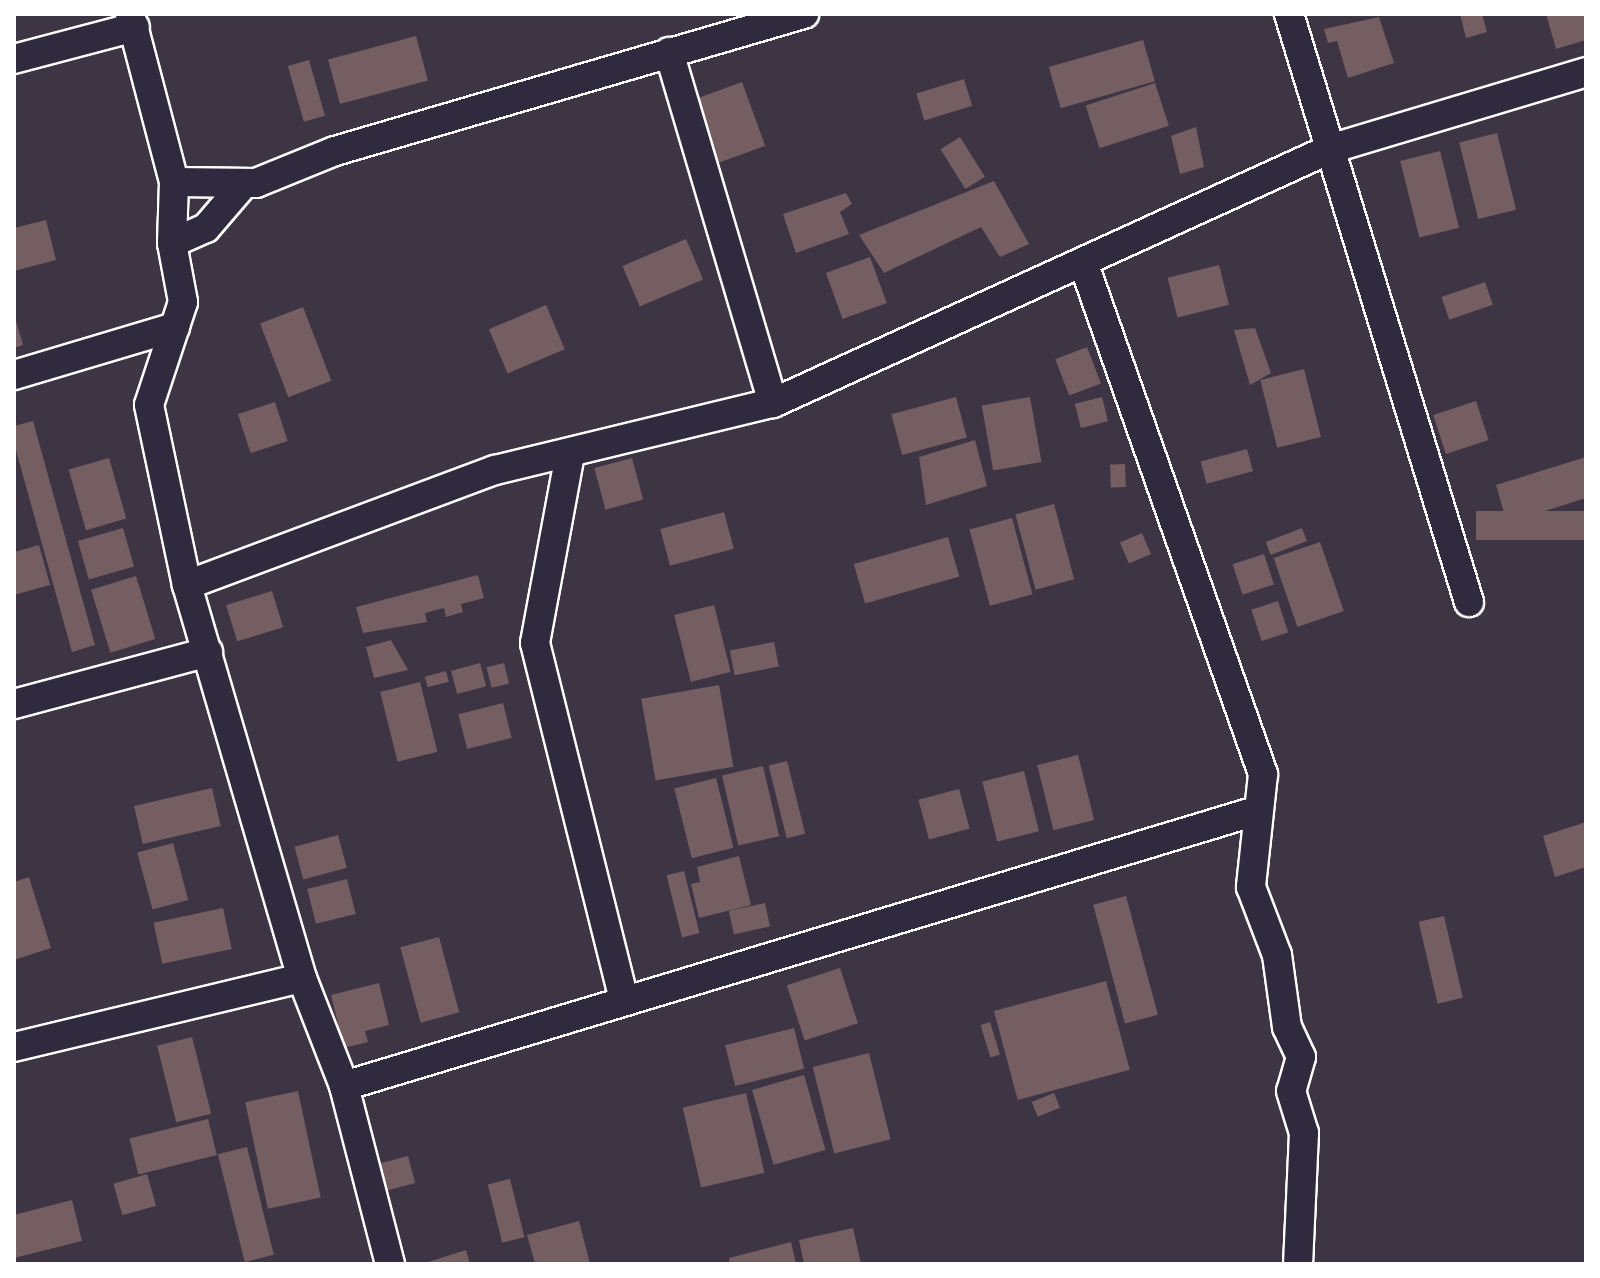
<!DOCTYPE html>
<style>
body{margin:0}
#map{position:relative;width:1600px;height:1278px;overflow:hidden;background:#3d3444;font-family:Caveat,sans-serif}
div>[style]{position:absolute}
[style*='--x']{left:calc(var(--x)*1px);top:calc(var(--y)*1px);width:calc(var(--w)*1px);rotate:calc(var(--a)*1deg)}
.building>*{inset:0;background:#745e62;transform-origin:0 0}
.roads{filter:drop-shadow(2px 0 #fff) drop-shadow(-2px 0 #fff) drop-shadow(0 2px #fff) drop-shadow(0 -2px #fff)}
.minor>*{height:28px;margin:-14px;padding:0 14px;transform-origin:14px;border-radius:14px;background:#2f2a3d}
span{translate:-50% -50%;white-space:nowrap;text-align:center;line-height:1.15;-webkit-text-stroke:8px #2f2a3d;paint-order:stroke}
.frame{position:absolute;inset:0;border:16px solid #fff;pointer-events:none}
</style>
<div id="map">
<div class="building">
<i style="clip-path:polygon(1460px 14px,1482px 14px,1487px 32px,1466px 38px)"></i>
<i style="clip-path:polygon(1546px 14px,1586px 14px,1586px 40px,1556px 49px)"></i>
<i style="clip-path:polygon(1379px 17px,1394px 63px,1348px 78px,1337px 41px,1328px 43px,1324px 29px)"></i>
<i style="left:416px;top:36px;width:46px;height:91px;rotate:75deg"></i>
<i style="left:1143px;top:40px;width:43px;height:98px;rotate:74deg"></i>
<i style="left:309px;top:60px;width:58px;height:22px;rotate:74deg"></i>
<i style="left:964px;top:79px;width:28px;height:50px;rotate:73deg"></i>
<i style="left:742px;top:82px;width:68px;height:59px;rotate:70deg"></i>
<i style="left:1155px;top:83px;width:45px;height:73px;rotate:72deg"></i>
<i style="clip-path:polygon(1196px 127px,1204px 167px,1180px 174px,1171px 136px)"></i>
<i style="left:1497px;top:133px;width:79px;height:39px;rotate:76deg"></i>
<i style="left:960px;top:137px;width:47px;height:23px;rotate:58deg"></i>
<i style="left:1440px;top:151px;width:79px;height:41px;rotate:76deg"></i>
<i style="clip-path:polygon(994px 181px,1029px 244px,1000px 257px,981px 227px,884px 273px,859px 235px)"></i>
<i style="clip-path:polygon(846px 193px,852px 204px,840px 212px,849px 234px,796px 253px,783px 214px)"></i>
<i style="clip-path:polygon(46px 220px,56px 260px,14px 271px,14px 228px)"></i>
<i style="left:686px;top:239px;width:44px;height:69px;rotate:67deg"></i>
<i style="left:870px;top:257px;width:49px;height:47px;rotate:70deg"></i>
<i style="left:1219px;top:265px;width:41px;height:53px;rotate:76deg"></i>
<i style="left:1485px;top:282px;width:24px;height:46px;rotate:71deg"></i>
<i style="left:546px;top:305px;width:48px;height:62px;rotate:67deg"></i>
<i style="left:303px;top:307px;width:79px;height:46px;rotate:69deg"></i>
<i style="clip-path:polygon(14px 314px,23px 345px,14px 348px)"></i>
<i style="clip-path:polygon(1255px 328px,1271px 373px,1250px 385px,1234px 330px)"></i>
<i style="left:1087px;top:347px;width:39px;height:34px;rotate:69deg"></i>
<i style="left:1304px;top:369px;width:70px;height:45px;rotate:76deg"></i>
<i style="left:956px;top:397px;width:42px;height:67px;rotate:75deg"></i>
<i style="left:1030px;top:397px;width:66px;height:49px;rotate:80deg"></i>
<i style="left:1102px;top:397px;width:25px;height:28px;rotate:76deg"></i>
<i style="left:1476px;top:401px;width:41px;height:45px;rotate:72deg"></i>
<i style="left:275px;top:402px;width:41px;height:39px;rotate:72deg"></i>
<i style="clip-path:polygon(33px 421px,95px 645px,72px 652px,14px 443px,14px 426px)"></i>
<i style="clip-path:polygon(975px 440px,987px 486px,926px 505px,919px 457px)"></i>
<i style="left:1247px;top:449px;width:23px;height:48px;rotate:75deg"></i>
<i style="clip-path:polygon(1586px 457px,1586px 498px,1507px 523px,1496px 485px)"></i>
<i style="left:109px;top:458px;width:63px;height:42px;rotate:74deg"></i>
<i style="left:632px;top:458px;width:43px;height:39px;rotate:75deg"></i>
<i style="left:1125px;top:464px;width:23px;height:15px;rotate:88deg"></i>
<i style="left:1054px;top:504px;width:78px;height:40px;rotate:75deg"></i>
<i style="left:1586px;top:511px;width:29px;height:110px;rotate:90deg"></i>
<i style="left:724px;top:512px;width:38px;height:66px;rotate:75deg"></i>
<i style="left:1012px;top:518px;width:79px;height:44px;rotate:75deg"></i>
<i style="left:123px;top:528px;width:40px;height:47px;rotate:74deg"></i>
<i style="left:1302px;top:528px;width:14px;height:39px;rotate:69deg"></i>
<i style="left:1142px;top:533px;width:23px;height:24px;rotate:67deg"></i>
<i style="left:948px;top:537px;width:41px;height:98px;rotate:74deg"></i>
<i style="left:1320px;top:542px;width:73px;height:49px;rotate:71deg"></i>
<i style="clip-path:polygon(39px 545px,50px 585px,14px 595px,14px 552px)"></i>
<i style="left:1264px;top:554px;width:32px;height:33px;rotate:72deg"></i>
<i style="clip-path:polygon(478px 575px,484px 598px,461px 604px,463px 612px,446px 617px,444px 608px,425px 613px,427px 622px,363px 633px,356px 607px)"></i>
<i style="left:136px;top:576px;width:66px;height:47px;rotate:73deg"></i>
<i style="left:272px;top:591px;width:38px;height:48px;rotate:73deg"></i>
<i style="left:1278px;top:601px;width:33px;height:28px;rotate:72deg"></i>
<i style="left:714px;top:605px;width:69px;height:41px;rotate:76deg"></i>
<i style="clip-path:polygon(391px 640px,408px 670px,374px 678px,366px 647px)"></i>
<i style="left:774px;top:642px;width:25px;height:45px;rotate:79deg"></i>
<i style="left:480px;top:663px;width:24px;height:30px;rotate:75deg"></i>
<i style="left:504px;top:663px;width:21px;height:18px;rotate:76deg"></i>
<i style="left:446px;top:671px;width:11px;height:22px;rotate:75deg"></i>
<i style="left:420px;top:682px;width:72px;height:41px;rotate:76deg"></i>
<i style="left:719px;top:685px;width:83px;height:79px;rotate:80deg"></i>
<i style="left:503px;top:703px;width:36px;height:46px;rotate:76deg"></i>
<i style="left:1078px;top:755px;width:67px;height:42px;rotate:76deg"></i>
<i style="left:787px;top:761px;width:75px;height:19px;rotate:76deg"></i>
<i style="left:763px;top:766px;width:72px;height:42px;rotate:77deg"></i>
<i style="left:1024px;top:771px;width:62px;height:43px;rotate:76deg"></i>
<i style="left:716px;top:778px;width:72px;height:43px;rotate:76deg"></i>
<i style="left:212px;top:788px;width:39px;height:80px;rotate:77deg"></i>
<i style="left:959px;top:789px;width:41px;height:42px;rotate:75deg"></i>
<i style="clip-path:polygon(1586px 822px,1586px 867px,1555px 877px,1543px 836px)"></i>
<i style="left:338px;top:835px;width:34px;height:45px;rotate:75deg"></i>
<i style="left:173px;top:843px;width:59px;height:37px;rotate:75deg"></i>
<i style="clip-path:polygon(739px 856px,751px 905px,699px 918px,691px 884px,700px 882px,697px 867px)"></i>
<i style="left:684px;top:871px;width:64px;height:18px;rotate:76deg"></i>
<i style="clip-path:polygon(29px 877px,51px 948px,14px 960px,14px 882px)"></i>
<i style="left:347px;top:879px;width:36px;height:41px;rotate:76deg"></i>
<i style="left:1126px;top:896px;width:123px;height:34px;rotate:75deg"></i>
<i style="left:765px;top:903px;width:24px;height:37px;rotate:78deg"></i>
<i style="left:223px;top:908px;width:42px;height:71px;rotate:78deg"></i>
<i style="left:1444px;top:916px;width:84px;height:26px;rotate:77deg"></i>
<i style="left:439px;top:937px;width:78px;height:40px;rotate:75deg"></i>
<i style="left:840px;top:968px;width:58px;height:56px;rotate:72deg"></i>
<i style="left:1106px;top:981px;width:92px;height:116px;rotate:75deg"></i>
<i style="clip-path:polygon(379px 983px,389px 1025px,365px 1031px,368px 1042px,344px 1048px,331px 995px)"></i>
<i style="left:990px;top:1022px;width:34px;height:10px;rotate:73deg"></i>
<i style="left:794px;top:1028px;width:42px;height:71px;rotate:76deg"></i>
<i style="left:192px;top:1037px;width:79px;height:36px;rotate:76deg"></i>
<i style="left:869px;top:1053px;width:89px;height:58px;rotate:76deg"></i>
<i style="left:804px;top:1075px;width:78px;height:54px;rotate:74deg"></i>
<i style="left:298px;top:1091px;width:109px;height:54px;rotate:78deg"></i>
<i style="left:746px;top:1093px;width:82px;height:65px;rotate:77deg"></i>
<i style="left:1054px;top:1093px;width:16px;height:24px;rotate:68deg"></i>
<i style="left:208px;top:1119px;width:37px;height:81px;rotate:76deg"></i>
<i style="left:247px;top:1147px;width:111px;height:30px;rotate:76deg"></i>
<i style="left:408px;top:1156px;width:28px;height:35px;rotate:75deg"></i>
<i style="left:147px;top:1174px;width:33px;height:35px;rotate:74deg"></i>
<i style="left:510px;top:1179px;width:60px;height:23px;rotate:76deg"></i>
<i style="clip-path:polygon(72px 1200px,82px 1241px,14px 1258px,14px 1215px)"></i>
<i style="clip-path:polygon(579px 1221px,590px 1264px,535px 1264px,527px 1235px)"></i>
<i style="clip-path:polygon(853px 1228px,861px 1264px,804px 1264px,799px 1240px)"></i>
<i style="clip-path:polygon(791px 1242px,796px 1264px,730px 1264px,729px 1258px)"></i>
<i style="clip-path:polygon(466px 1250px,470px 1264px,425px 1264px,425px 1263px)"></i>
</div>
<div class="roads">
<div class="minor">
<i style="--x:130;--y:14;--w:174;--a:75.3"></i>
<i style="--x:174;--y:182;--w:61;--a:91.9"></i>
<i style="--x:172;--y:243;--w:60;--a:79.4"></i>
<i style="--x:183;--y:302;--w:108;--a:108.3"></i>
<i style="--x:149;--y:405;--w:184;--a:78.1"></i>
<i style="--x:187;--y:585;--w:409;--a:73.7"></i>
<i style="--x:302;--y:978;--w:116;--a:68.7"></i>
<i style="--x:344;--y:1086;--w:184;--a:75.5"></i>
<i style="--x:1289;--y:14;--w:615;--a:72.98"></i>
<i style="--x:669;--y:52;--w:366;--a:73.5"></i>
<i style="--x:14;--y:59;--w:125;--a:-14.8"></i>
<i style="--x:174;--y:182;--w:82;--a:0.7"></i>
<i style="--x:256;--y:183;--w:85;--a:-22.1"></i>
<i style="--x:335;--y:151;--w:489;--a:-16.3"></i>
<i style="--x:172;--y:243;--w:37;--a:-24"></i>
<i style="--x:206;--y:228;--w:55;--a:-49.4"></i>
<i style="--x:1083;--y:262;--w:543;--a:70.63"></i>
<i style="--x:1263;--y:774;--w:114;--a:96.1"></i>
<i style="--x:1251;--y:887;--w:73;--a:69.1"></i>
<i style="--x:1277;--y:955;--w:73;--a:82.1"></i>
<i style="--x:1287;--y:1027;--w:33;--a:65"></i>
<i style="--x:1301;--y:1057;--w:35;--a:106"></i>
<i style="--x:1291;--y:1091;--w:44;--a:72.8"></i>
<i style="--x:1304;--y:1133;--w:131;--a:92.6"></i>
<i style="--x:14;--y:375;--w:168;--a:-16.6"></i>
<i style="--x:570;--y:454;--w:192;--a:100.5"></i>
<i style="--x:535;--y:643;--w:365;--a:76"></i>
<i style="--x:187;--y:585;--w:329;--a:-20.5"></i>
<i style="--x:495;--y:470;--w:286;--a:-13.6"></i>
<i style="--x:773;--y:403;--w:612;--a:-24.51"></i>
<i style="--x:1330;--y:149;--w:267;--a:-16.7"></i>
<i style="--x:14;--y:704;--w:201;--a:-15"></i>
<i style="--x:14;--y:1047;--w:296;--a:-13.5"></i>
<i style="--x:344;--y:1086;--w:953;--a:-16.78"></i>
</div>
</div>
<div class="frame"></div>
</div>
